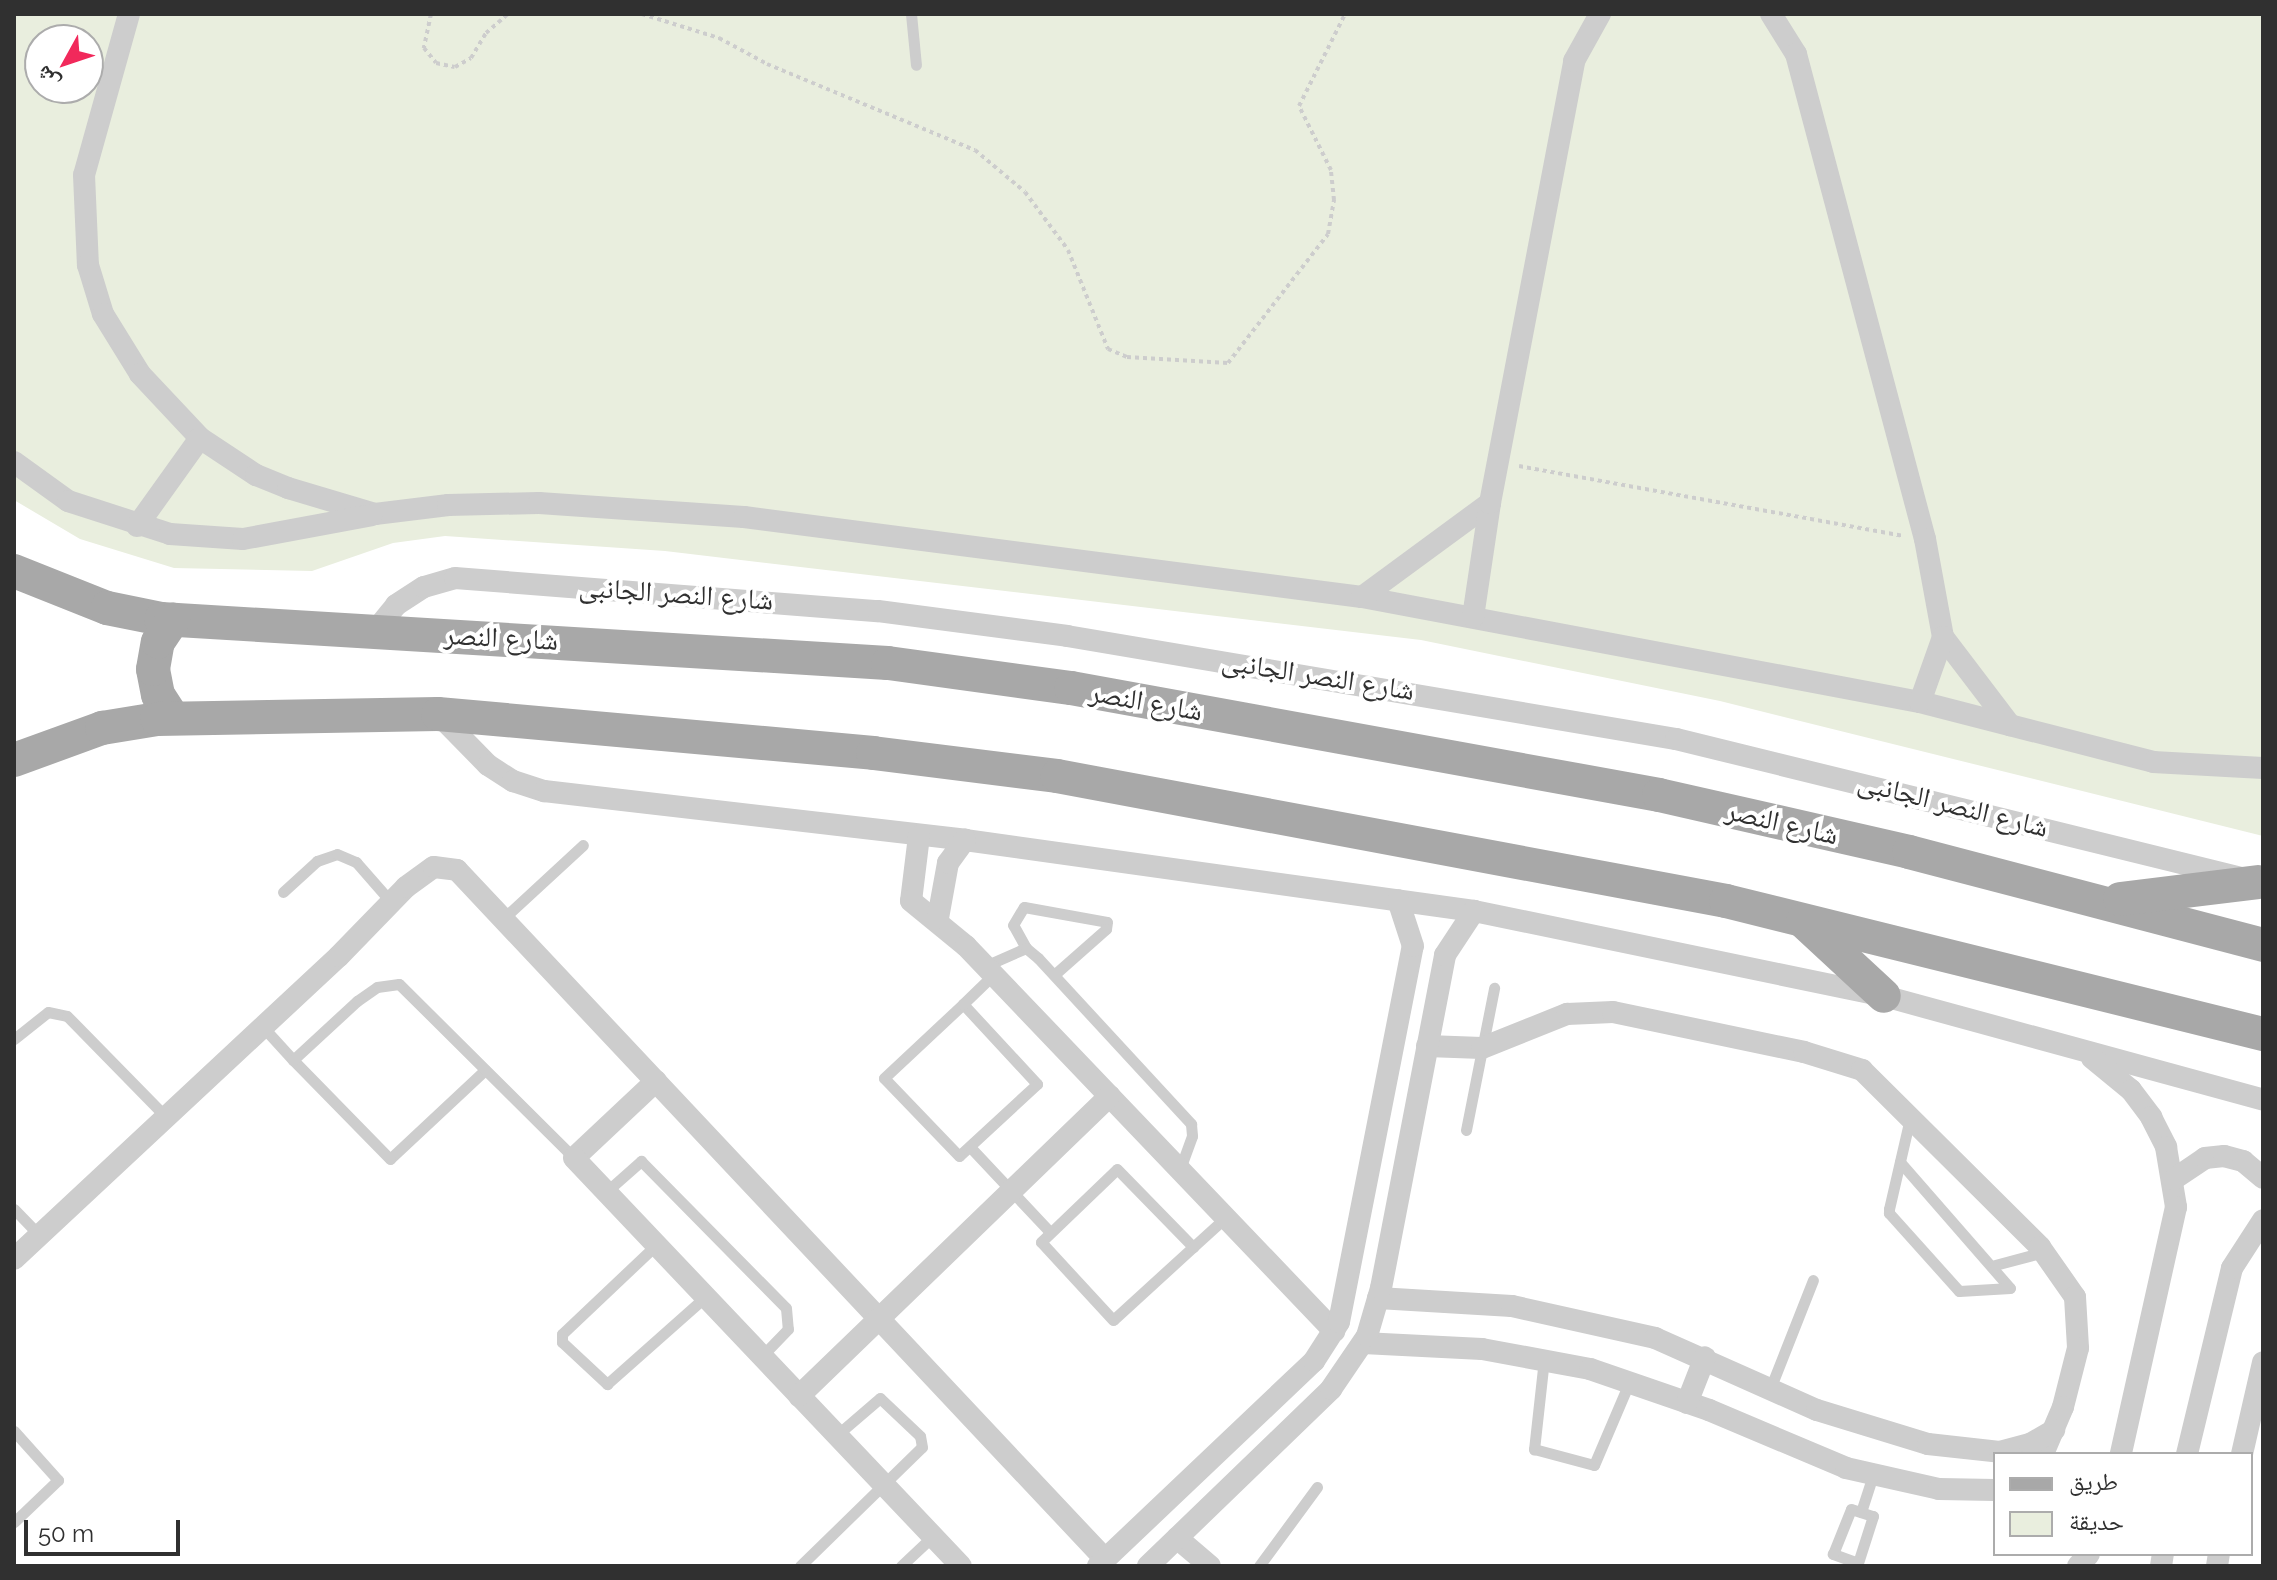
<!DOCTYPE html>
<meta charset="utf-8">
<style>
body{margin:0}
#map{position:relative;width:2277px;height:1580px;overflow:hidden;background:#fff;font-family:Raleway,"Noto Naskh Arabic",sans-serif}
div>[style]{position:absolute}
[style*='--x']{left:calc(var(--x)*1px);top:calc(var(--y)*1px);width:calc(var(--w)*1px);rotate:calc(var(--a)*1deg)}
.green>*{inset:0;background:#e9eede}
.path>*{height:4px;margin-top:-2px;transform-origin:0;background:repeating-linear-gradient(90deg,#cdcdcd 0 4px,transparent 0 8px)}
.lane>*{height:11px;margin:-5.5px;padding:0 5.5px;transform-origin:5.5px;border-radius:5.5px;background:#cdcdcd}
.street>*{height:22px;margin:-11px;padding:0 11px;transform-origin:11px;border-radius:11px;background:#cdcdcd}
.primary>*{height:34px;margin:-17px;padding:0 17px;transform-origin:17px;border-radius:17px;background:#a8a8a8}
span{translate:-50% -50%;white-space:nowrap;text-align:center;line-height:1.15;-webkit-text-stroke:8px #fff;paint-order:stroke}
.street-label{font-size:28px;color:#303030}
.frame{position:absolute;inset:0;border:16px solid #303030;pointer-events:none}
.legend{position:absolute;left:1993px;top:1452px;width:260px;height:104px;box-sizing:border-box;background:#fff;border:2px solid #acacac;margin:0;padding:10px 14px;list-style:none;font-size:24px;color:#303030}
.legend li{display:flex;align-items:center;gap:16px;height:40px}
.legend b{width:40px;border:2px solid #acacac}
.north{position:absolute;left:24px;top:24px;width:80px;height:80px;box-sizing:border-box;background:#fff;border:2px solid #acacac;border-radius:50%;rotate:230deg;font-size:22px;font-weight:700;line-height:32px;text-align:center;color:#303030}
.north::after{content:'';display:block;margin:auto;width:28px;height:36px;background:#f1295b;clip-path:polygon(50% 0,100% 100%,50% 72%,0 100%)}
.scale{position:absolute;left:24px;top:1520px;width:156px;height:36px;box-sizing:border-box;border:4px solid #303030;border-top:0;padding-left:10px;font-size:24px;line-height:28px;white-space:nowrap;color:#303030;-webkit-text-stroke:6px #fff;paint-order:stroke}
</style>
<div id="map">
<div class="green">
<i style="clip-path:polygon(evenodd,14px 14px,2263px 14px,2263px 836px,1720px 701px,1421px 640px,665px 551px,445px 536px,393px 543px,312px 571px,174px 568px,80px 539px,14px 500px,14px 14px,40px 40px,88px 40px,88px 88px,40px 88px,40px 40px)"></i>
</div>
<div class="path">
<i style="--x:431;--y:14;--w:35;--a:102"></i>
<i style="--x:424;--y:48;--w:19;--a:51"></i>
<i style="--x:436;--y:63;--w:19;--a:12"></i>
<i style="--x:455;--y:67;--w:18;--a:-29"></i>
<i style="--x:471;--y:58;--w:29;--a:-59"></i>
<i style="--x:486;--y:33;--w:29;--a:-41"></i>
<i style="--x:642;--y:14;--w:81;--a:17.3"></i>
<i style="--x:719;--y:38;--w:55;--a:28.4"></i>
<i style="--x:767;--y:64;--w:225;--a:22.5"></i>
<i style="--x:975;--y:150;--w:65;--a:40"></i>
<i style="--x:1025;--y:192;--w:72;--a:53.4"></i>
<i style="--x:1068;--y:250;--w:107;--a:68"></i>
<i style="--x:1108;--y:349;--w:21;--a:23"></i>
<i style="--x:1127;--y:357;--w:101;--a:3.4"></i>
<i style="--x:1228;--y:363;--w:163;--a:-52.2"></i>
<i style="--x:1328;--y:234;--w:35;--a:-80"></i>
<i style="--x:1334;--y:200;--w:30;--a:-96"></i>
<i style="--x:1331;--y:170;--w:72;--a:-116.6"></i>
<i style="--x:1299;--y:106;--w:103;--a:-63.4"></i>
<i style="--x:1519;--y:466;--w:391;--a:10.3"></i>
</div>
<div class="lane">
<i style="--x:911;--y:14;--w:51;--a:84.4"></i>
<i style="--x:283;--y:892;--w:46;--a:-42.4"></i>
<i style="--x:317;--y:861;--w:21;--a:-19"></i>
<i style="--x:337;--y:854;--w:21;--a:23"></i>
<i style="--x:356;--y:862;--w:53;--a:48.8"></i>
<i style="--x:505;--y:917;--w:106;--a:-42.7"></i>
<i style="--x:1026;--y:948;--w:26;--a:-119"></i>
<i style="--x:1013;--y:925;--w:21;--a:-59"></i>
<i style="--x:1024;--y:907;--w:84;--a:10.2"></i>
<i style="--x:1107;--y:922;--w:7;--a:98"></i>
<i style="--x:1106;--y:929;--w:69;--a:138.5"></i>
<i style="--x:985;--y:966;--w:45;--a:-23.7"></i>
<i style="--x:1026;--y:948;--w:16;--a:40"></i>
<i style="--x:1038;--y:958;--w:226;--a:47.3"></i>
<i style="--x:1191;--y:1124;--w:12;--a:85"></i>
<i style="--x:1192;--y:1136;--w:35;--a:110"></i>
<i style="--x:963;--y:1004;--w:109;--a:47.2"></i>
<i style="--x:1037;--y:1084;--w:106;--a:137.3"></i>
<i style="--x:959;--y:1156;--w:108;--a:-133.9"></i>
<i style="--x:884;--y:1078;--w:108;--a:-43.1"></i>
<i style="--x:963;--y:1004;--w:42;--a:-44"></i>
<i style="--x:263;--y:1027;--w:45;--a:47.7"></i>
<i style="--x:14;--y:1039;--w:43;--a:-38.5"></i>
<i style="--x:48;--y:1012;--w:19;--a:12"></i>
<i style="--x:67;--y:1016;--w:143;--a:45.6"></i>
<i style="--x:485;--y:1070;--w:130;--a:136.9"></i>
<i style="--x:390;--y:1159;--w:139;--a:-134.4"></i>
<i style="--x:293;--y:1060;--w:87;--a:-42.7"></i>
<i style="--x:357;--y:1001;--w:24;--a:-35"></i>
<i style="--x:377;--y:987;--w:22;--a:-8"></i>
<i style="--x:399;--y:984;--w:247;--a:44.8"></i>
<i style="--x:1466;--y:1130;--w:145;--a:-78.8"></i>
<i style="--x:971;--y:1148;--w:115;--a:46.8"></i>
<i style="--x:1900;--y:1162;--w:167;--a:48.9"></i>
<i style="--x:2010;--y:1288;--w:51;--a:176.6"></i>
<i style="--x:1959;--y:1291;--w:105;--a:-131.9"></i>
<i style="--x:1889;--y:1213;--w:4;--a:-90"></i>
<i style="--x:1889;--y:1209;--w:93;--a:-77"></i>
<i style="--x:1117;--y:1169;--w:109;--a:45.7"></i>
<i style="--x:1193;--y:1247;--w:108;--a:137.6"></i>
<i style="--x:1113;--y:1320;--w:106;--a:-132.7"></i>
<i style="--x:1041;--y:1242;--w:105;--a:-43.8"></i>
<i style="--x:606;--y:1192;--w:47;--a:-41.5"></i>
<i style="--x:641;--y:1161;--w:206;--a:45.4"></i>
<i style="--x:786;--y:1308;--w:21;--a:85"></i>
<i style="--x:788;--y:1329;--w:37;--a:134"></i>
<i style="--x:14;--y:1209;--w:37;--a:46"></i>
<i style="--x:656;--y:1245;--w:129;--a:136.6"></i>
<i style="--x:562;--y:1334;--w:8;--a:90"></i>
<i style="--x:562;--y:1342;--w:62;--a:43"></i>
<i style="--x:607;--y:1384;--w:131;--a:-41.6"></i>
<i style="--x:1193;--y:1247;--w:45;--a:-42.3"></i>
<i style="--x:1995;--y:1265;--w:51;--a:-14.9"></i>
<i style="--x:1544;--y:1359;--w:91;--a:96.3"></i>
<i style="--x:1534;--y:1449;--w:62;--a:14.9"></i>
<i style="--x:1594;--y:1465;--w:89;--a:-66.9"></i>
<i style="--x:1770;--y:1389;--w:117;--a:-68.5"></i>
<i style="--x:14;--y:1431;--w:66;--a:48.1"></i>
<i style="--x:58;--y:1480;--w:61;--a:136.3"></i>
<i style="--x:1851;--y:1509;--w:23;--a:18"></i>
<i style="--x:1873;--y:1516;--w:49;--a:107.7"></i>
<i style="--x:1858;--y:1563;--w:27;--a:-160"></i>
<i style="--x:1833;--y:1554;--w:48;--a:-68.2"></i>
<i style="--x:1861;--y:1512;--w:39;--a:-72"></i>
<i style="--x:800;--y:1566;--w:170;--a:-44.3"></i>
<i style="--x:922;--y:1447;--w:11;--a:-100"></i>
<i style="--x:920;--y:1436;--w:55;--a:-136.5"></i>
<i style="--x:880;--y:1398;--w:57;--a:139.3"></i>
<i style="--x:901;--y:1566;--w:44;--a:-43.2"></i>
<i style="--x:1259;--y:1566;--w:98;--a:-53.7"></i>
</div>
<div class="street">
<i style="--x:129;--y:14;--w:167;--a:105.6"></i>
<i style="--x:84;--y:175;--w:90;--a:87.5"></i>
<i style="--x:88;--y:265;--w:51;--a:73"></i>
<i style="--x:103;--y:314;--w:70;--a:58.3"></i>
<i style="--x:140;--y:374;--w:88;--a:46.8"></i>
<i style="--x:200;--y:438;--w:67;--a:33.5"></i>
<i style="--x:256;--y:475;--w:35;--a:22"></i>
<i style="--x:288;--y:488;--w:91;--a:16.6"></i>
<i style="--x:375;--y:514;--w:74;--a:-7"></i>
<i style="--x:448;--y:505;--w:91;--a:-1.3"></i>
<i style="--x:539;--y:503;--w:205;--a:3.9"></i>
<i style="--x:744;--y:517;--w:623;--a:7.38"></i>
<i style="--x:1362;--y:597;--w:568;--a:10.66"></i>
<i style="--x:1920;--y:702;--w:241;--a:14.4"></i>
<i style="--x:2153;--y:762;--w:110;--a:3.1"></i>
<i style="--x:1771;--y:14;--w:47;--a:58"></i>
<i style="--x:1796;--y:54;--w:502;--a:75.11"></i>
<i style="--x:1925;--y:539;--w:100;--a:79.6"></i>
<i style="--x:1943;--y:637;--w:111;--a:52.7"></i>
<i style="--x:14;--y:462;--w:67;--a:35.8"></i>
<i style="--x:68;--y:501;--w:107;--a:17.9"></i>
<i style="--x:170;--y:534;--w:73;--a:3.9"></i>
<i style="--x:243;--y:539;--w:131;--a:-10.5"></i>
<i style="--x:137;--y:526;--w:108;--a:-54.4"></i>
<i style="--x:1362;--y:597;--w:159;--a:-36.3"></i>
<i style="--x:1473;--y:617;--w:115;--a:-81.5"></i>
<i style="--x:1490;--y:503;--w:450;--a:-79.2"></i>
<i style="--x:1574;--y:61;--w:54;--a:-61"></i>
<i style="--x:376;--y:630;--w:32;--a:-51"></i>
<i style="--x:396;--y:605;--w:33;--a:-33"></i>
<i style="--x:424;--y:587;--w:32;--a:-16"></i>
<i style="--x:455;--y:578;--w:424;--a:4.5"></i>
<i style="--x:878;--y:611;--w:191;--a:7.5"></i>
<i style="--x:1067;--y:636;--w:618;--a:9.6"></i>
<i style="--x:1676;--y:739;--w:583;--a:13.8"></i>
<i style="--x:1920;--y:702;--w:69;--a:-70.5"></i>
<i style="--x:438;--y:714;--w:71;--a:45.6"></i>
<i style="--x:488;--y:765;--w:30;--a:33"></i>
<i style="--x:513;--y:781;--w:33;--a:18"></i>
<i style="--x:544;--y:791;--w:424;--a:6.6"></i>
<i style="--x:965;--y:840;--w:514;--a:7.94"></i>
<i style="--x:1474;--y:911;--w:419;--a:11.7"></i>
<i style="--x:1884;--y:996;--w:393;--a:15.3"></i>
<i style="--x:919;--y:836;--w:65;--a:97"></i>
<i style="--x:911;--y:901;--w:71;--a:39.3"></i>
<i style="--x:966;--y:946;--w:533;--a:46.29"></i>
<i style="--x:938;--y:918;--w:56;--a:-79.7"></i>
<i style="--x:948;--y:863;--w:29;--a:-54"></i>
<i style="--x:1427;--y:1046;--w:55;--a:2.1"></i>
<i style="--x:1482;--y:1048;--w:92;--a:-21.8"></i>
<i style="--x:1567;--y:1014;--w:46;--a:-2.5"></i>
<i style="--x:1613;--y:1012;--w:195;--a:11.8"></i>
<i style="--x:1804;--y:1052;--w:61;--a:17.2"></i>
<i style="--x:1862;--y:1070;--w:251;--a:44.8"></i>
<i style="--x:2040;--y:1247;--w:61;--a:55"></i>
<i style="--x:2075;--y:1297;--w:51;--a:86.6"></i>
<i style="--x:2078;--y:1348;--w:61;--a:104.3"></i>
<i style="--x:2063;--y:1407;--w:51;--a:113.1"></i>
<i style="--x:2092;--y:1058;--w:50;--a:39.4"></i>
<i style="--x:2131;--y:1090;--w:34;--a:53"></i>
<i style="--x:2151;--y:1117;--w:34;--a:63"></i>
<i style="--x:2166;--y:1147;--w:61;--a:80.5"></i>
<i style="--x:2176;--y:1207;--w:253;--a:102.6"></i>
<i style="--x:656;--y:1081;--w:112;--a:136.8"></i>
<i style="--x:574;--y:1158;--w:562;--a:46.51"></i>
<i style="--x:2174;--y:1179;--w:37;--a:-34"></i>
<i style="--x:2205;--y:1158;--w:19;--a:-6"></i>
<i style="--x:2224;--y:1156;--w:20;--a:15"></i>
<i style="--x:2243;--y:1161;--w:26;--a:40"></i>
<i style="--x:14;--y:1259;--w:444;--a:-43"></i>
<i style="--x:339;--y:956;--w:96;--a:-45.8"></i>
<i style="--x:406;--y:887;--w:34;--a:-36"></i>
<i style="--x:434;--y:867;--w:23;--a:7"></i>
<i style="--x:457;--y:870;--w:946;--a:46.76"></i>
<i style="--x:1378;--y:1298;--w:134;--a:3.4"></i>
<i style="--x:1512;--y:1306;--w:147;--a:12.6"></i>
<i style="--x:1655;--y:1338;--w:177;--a:24"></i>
<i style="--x:1817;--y:1410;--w:116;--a:17"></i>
<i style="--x:1928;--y:1444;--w:72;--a:6.3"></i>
<i style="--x:2000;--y:1452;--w:31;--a:-15"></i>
<i style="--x:2030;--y:1444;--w:28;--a:-30"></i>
<i style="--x:1363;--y:1343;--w:119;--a:2.9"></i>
<i style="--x:1482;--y:1349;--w:110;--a:10.5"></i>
<i style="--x:1590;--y:1369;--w:126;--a:19"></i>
<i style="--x:1709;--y:1410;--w:149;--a:22.9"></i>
<i style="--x:1846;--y:1468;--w:95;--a:12.7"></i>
<i style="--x:1939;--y:1489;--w:56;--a:1"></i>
<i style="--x:799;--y:1396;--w:432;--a:-44"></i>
<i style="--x:1687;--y:1403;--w:49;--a:-68.6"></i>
<i style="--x:2187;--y:1454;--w:191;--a:-76.4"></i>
<i style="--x:2232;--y:1268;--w:57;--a:-57.1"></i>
<i style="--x:2242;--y:1454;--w:94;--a:-77.1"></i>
<i style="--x:1177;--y:1538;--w:43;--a:40.3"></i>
<i style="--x:1098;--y:1566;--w:298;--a:-43.5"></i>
<i style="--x:1314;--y:1361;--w:46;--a:-57.3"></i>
<i style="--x:1339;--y:1322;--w:383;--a:-78.9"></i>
<i style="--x:1413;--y:946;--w:48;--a:-108.1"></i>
<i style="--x:1148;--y:1566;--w:255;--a:-44"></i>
<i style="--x:1331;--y:1389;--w:64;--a:-55.8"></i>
<i style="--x:1367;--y:1336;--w:50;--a:-73.7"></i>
<i style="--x:1381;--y:1288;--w:339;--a:-79.1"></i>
<i style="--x:1445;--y:955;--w:53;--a:-56.6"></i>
<i style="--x:2078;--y:1566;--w:16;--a:-47"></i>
<i style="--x:2161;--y:1566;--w:12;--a:-81"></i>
<i style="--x:2217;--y:1566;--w:12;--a:-81"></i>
</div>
<div class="primary">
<i style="--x:14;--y:571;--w:100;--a:21.7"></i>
<i style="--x:107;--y:608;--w:55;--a:11.5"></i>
<i style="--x:161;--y:619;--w:728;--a:3.46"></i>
<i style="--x:888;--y:663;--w:185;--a:7.8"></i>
<i style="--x:1071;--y:688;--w:598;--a:10.31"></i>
<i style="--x:1659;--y:795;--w:256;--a:12.8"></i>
<i style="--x:1909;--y:852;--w:366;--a:14.7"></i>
<i style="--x:173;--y:718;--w:27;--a:-123"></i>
<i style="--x:158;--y:695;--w:26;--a:-101"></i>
<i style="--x:153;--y:669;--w:27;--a:-80"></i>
<i style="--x:158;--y:642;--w:27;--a:-56"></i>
<i style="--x:14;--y:760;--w:94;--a:-20"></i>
<i style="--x:102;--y:728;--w:56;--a:-9.3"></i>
<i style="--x:157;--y:719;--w:281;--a:-1"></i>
<i style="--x:438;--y:714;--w:437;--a:5.1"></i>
<i style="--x:873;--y:753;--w:185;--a:7.1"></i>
<i style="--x:1057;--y:776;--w:681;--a:10.58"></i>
<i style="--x:1726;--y:901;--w:553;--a:13.91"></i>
<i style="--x:2120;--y:899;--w:139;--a:-7"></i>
<i style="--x:1803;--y:921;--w:110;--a:42.8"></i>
</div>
<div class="street-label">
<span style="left:676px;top:594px;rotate:4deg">شارع النصر الجانبى</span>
<span style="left:501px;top:638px;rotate:3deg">شارع النصر</span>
<span style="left:1318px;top:676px;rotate:9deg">شارع النصر الجانبى</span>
<span style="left:1146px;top:702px;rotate:10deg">شارع النصر</span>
<span style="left:1953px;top:805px;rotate:14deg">شارع النصر الجانبى</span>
<span style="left:1782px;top:823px;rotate:13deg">شارع النصر</span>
</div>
<div class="frame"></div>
<ul class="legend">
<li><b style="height:10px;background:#a8a8a8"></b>طريق</li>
<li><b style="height:22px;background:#e9eede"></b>حديقة</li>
</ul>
<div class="north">ش</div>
<div class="scale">50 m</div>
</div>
